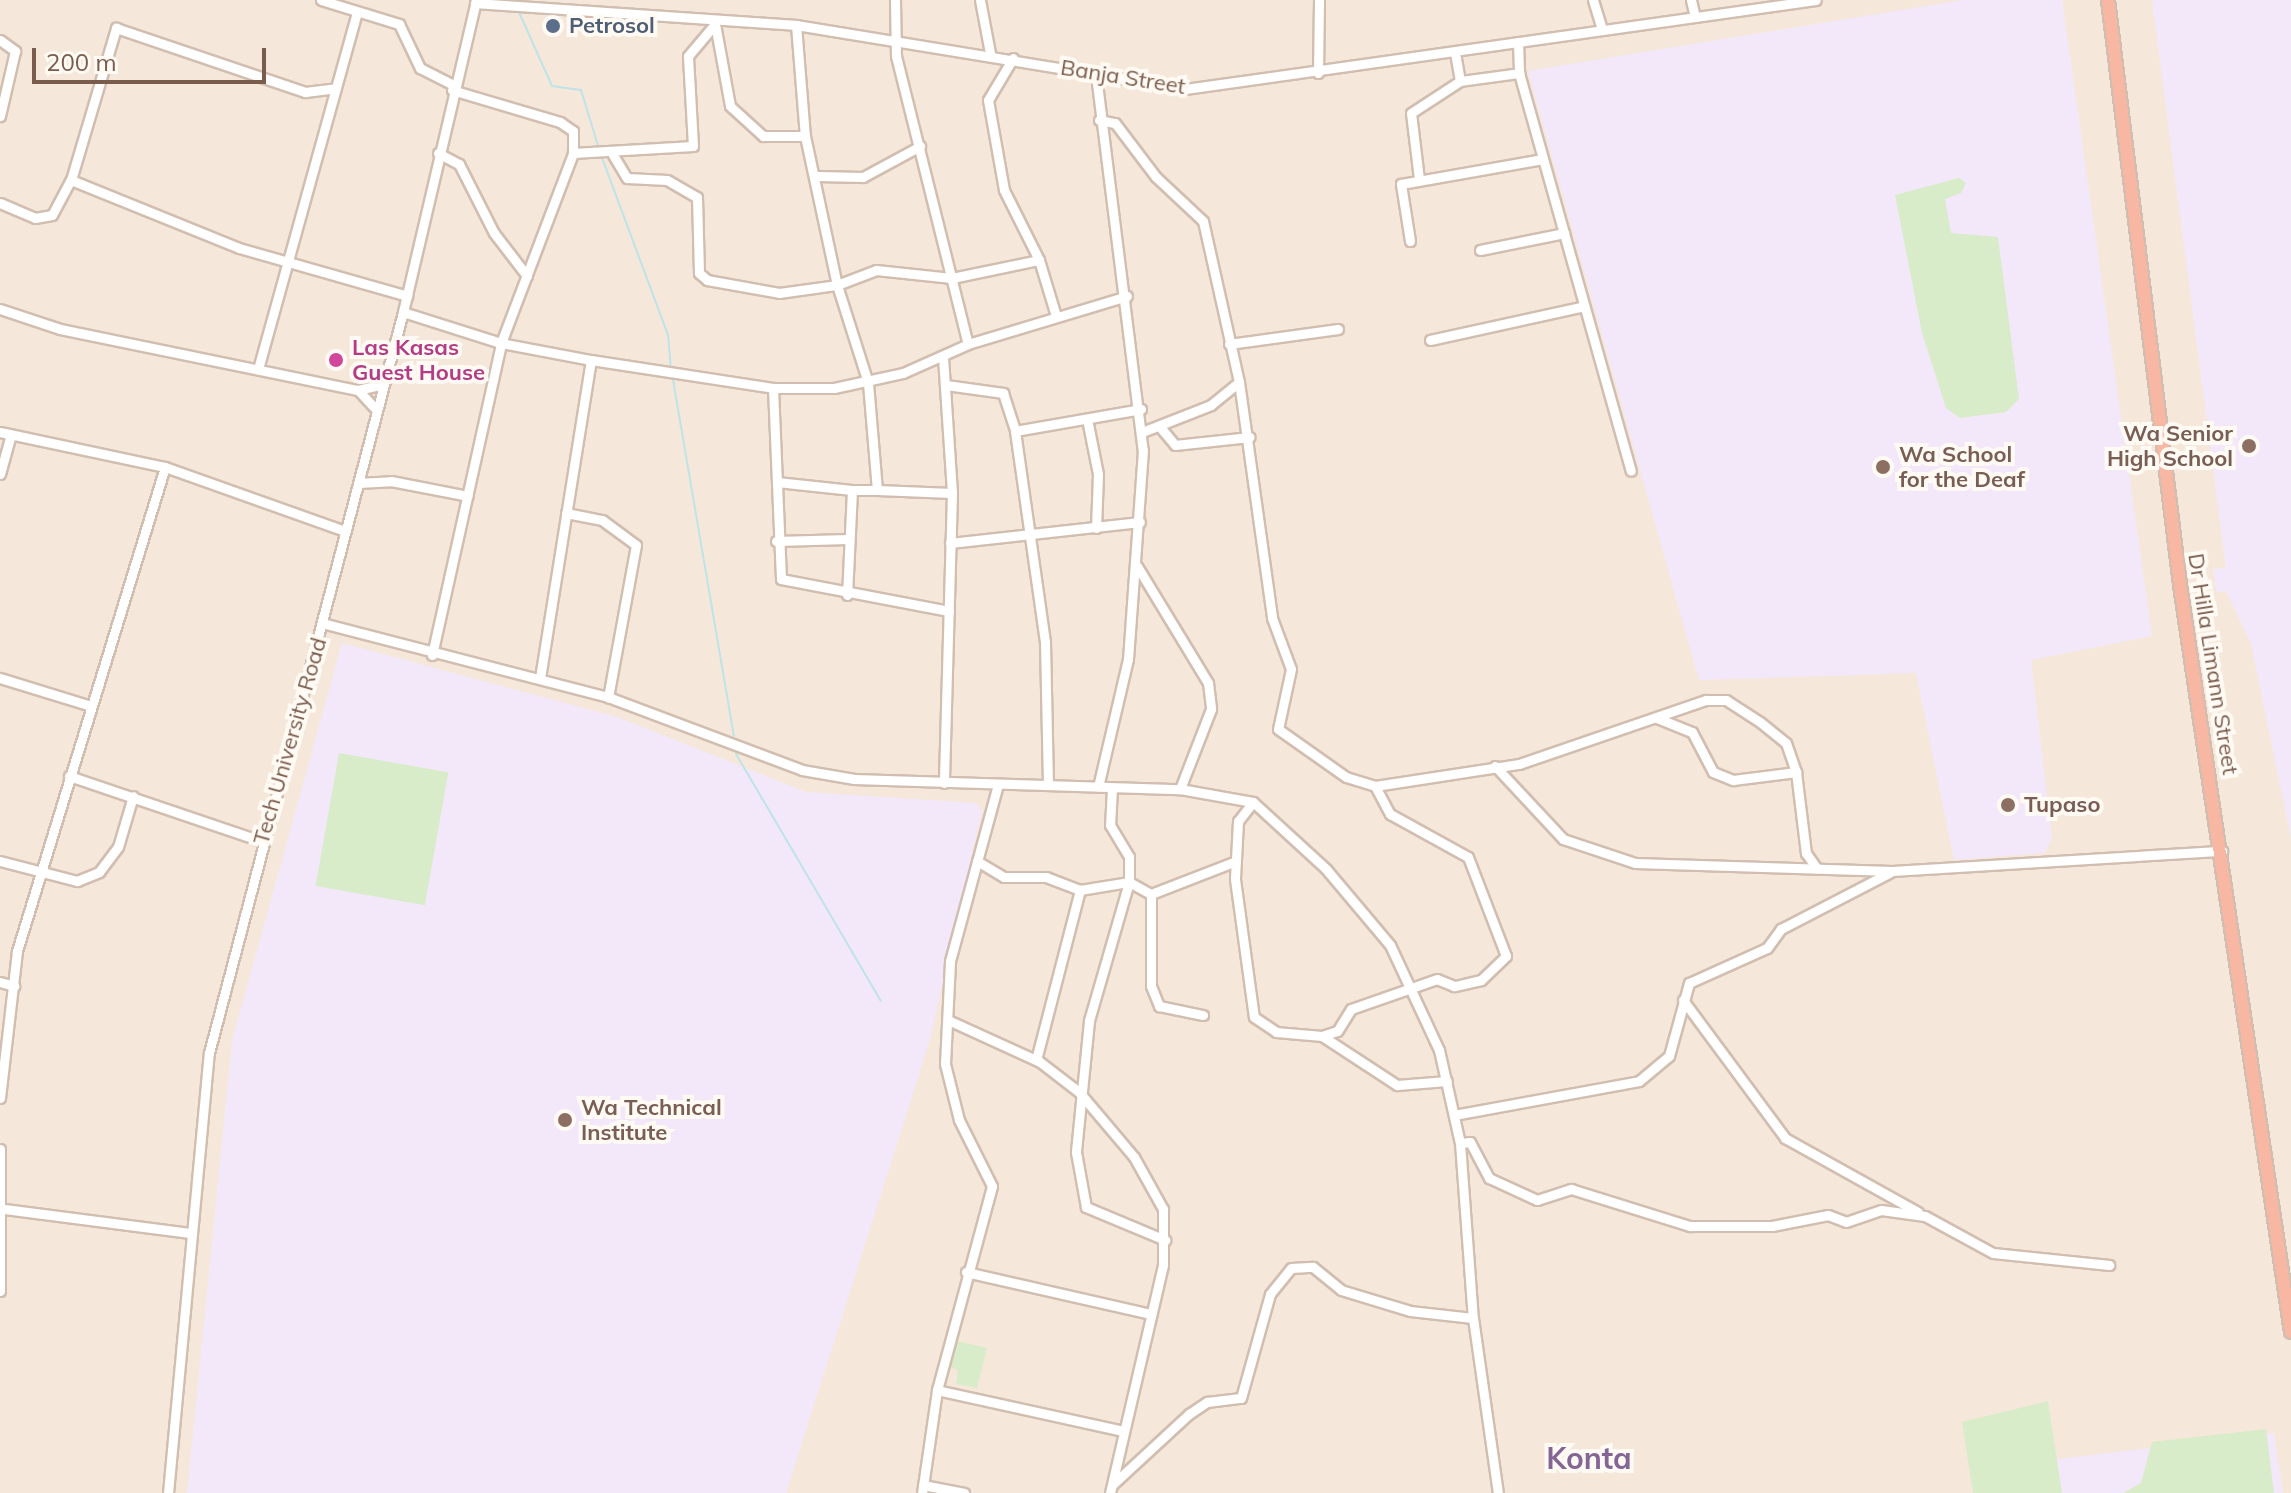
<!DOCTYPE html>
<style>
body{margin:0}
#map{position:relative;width:2291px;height:1493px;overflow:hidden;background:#fdf6ec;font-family:Mulish,sans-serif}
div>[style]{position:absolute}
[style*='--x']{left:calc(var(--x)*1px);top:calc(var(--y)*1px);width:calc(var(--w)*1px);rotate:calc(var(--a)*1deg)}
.residential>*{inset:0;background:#f5e8da;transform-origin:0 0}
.education>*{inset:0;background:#f3e8fa}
.green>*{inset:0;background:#d8ecc9;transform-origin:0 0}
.stream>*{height:2px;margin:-1px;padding:0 1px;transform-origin:1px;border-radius:1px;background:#bfe3e8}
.roads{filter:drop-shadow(2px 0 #d1beb0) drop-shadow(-2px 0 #d1beb0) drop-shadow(0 2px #d1beb0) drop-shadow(0 -2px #d1beb0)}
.minor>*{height:9px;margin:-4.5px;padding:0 4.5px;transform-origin:4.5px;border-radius:4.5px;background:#fff}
.highway>*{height:12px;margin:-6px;padding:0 6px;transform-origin:6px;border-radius:6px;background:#f7b7a3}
.dots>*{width:22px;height:22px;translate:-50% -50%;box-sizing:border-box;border:4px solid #fffaf3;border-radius:50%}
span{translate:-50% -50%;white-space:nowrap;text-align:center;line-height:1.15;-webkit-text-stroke:8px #fffaf3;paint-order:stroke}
.service-label{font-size:22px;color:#4e5e75;font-weight:700}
.left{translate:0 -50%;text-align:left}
.street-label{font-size:22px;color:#7a5c4d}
.hotel-label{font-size:22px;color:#b23c85;font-weight:700}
.education-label{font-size:22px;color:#785e54;font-weight:700}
.right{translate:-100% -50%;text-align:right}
.district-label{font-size:30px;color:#846695;font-weight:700}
.scale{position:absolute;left:32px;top:48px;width:234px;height:36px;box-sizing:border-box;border:4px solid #7a5c4d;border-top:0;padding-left:10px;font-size:24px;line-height:28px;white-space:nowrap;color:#7a5c4d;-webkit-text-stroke:6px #fffaf3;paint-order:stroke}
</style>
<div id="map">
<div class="residential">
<i style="left:0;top:0;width:2291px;height:1493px"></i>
</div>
<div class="education">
<i style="clip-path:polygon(1963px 0,2062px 0,2152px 636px,2031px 660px,2052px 838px,2045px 853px,1954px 860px,1916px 673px,1699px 680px,1528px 71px)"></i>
<i style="clip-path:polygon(2152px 0,2291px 0,2291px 838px,2251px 644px,2226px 591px,2216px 592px,2213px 569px,2226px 568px)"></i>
<i style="clip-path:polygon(342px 643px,617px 717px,806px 792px,976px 803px,982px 811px,929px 1043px,786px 1493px,187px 1493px,232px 1041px)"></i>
<i style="clip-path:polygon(2274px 1433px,2283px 1493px,2021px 1493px,2017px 1464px)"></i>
</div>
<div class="green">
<i style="clip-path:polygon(1959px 178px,1966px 183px,1961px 193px,1945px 199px,1951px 233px,1998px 237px,2019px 399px,2006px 412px,1960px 418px,1946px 408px,1922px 333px,1895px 195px)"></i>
<i style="left:339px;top:753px;width:111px;height:135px;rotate:10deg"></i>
<i style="clip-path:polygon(957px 1341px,987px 1348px,977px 1388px,956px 1384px,958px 1370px,950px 1367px)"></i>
<i style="clip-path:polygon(2048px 1401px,2062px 1493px,1973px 1493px,1962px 1422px)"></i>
<i style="clip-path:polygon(2266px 1429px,2274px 1493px,2123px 1493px,2141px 1483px,2152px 1442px)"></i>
</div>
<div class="stream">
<i style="--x:518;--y:10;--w:83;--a:65.9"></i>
<i style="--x:552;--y:86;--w:29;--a:8"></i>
<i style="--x:581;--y:90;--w:62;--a:73"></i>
<i style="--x:601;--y:155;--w:192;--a:69.6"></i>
<i style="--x:668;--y:335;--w:33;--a:85"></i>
<i style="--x:672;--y:374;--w:367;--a:80.3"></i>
<i style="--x:736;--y:754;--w:286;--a:59.6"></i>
</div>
<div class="roads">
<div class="minor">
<i style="--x:321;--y:0;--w:82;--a:17.1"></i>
<i style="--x:399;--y:24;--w:49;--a:64.5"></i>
<i style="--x:420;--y:68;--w:37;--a:27"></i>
<i style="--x:895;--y:0;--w:56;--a:89"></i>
<i style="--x:896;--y:56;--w:297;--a:76"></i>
<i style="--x:980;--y:0;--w:54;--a:79.3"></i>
<i style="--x:1593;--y:0;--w:31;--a:73"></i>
<i style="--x:1691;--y:0;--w:17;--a:77"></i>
<i style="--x:475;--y:3;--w:322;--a:3.9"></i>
<i style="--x:796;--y:25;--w:394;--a:9.3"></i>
<i style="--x:1185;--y:89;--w:637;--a:-8.03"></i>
<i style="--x:715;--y:24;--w:83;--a:79.6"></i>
<i style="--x:730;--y:106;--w:45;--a:42.3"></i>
<i style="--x:763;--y:136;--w:42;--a:0"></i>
<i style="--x:796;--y:25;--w:111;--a:85.4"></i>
<i style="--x:805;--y:136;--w:152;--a:77.9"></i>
<i style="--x:837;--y:285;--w:103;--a:72.4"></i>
<i style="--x:868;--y:383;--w:107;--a:85.2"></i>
<i style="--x:877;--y:490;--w:25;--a:180"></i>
<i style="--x:852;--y:490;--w:105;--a:92.7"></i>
<i style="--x:0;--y:40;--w:19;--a:36"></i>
<i style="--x:15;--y:51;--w:67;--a:103"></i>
<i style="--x:1518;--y:42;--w:31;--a:88"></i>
<i style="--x:1519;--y:73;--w:413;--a:74.3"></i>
<i style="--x:1013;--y:58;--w:49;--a:120.8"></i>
<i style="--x:988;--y:100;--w:91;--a:79.9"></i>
<i style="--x:1004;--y:190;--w:78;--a:63.4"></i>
<i style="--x:1039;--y:260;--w:59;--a:73.1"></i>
<i style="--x:1318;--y:73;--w:73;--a:-89.2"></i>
<i style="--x:1096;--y:75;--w:378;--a:82.9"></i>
<i style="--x:1143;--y:450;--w:210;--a:94.1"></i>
<i style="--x:1128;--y:659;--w:131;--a:103.2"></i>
<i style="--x:1460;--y:81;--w:60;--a:-7.7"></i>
<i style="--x:452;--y:90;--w:113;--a:16.5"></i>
<i style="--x:560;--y:122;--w:16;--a:35"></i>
<i style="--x:573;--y:131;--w:22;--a:90"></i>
<i style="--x:1099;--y:120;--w:16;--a:11"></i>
<i style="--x:1115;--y:123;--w:68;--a:52.8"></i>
<i style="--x:1156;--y:177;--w:64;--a:43.1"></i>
<i style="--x:1203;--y:221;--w:165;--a:77.4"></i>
<i style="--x:1239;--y:382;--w:36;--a:141"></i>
<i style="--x:1211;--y:405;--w:74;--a:158.6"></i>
<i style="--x:438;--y:153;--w:24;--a:28"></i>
<i style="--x:459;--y:164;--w:77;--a:63.1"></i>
<i style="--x:494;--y:233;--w:54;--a:52.5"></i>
<i style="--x:613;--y:155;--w:27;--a:59"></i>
<i style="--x:627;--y:178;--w:40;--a:2.9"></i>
<i style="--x:667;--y:180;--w:34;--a:30"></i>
<i style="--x:697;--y:197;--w:76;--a:88.5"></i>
<i style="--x:699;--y:273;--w:11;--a:41"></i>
<i style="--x:707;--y:280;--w:73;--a:10.2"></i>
<i style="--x:779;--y:293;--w:59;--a:-7.9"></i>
<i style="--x:837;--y:285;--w:42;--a:-21"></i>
<i style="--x:876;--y:270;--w:76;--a:6"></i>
<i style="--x:952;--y:278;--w:89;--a:-11.7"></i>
<i style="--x:817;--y:176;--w:46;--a:1.2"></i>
<i style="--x:863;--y:177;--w:65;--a:-28.5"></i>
<i style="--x:1419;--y:179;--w:66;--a:-96.9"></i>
<i style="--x:1411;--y:113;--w:59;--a:-33.1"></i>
<i style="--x:1460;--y:81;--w:29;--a:-100"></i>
<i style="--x:71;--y:180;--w:181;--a:22"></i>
<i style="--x:239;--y:248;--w:175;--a:15.9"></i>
<i style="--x:0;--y:203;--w:38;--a:23"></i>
<i style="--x:35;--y:218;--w:17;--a:-10"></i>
<i style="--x:52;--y:215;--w:40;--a:-62"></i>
<i style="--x:71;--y:180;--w:159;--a:-73.5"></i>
<i style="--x:116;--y:28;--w:200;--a:18.7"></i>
<i style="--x:305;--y:92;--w:31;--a:-7"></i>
<i style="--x:1410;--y:241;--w:58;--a:-99"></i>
<i style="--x:1401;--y:184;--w:144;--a:-10"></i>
<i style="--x:1480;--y:250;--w:86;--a:-11.4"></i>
<i style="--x:0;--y:309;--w:63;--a:18.4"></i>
<i style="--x:60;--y:329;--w:304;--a:11.6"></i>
<i style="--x:358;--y:390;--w:26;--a:-13"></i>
<i style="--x:403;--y:312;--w:103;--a:17.6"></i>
<i style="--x:501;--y:343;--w:92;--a:10.7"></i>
<i style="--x:591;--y:360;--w:184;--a:8.7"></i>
<i style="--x:773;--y:388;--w:61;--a:0"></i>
<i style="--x:834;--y:388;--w:71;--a:-12.3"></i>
<i style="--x:903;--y:373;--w:71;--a:-24"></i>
<i style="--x:968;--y:344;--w:166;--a:-16.8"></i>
<i style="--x:1430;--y:340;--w:158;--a:-12.4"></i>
<i style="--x:1229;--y:344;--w:110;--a:-7.8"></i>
<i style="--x:943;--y:357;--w:136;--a:86.2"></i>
<i style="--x:952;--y:493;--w:290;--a:91.6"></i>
<i style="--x:258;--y:369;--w:370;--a:-74.5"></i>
<i style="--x:1239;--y:382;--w:238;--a:82"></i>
<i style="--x:1272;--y:618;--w:54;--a:69.6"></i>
<i style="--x:1291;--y:669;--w:61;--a:102.2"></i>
<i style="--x:1278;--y:729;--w:83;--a:35.2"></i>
<i style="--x:1346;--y:777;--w:30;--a:17"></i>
<i style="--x:1375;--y:786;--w:32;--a:62"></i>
<i style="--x:1390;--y:814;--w:89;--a:28.9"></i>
<i style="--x:1468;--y:857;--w:106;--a:69"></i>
<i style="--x:1506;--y:956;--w:35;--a:136"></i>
<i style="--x:1481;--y:980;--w:28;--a:167"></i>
<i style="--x:1454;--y:986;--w:18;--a:-158"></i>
<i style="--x:1437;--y:979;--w:91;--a:160.8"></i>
<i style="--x:1351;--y:1009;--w:26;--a:122"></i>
<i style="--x:1337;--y:1031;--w:16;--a:162"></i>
<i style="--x:946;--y:385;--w:58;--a:8"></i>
<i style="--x:1003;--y:393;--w:40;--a:72"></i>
<i style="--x:1015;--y:431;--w:213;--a:81.9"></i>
<i style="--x:1045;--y:642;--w:143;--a:88.8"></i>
<i style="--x:773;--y:388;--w:191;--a:87.6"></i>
<i style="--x:781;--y:579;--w:171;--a:10.8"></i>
<i style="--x:358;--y:390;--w:26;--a:47"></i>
<i style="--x:1087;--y:419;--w:56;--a:78.7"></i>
<i style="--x:1098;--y:474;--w:54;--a:92.1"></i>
<i style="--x:1160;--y:427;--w:23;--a:50"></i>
<i style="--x:1175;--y:445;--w:75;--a:-6.1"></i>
<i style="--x:1015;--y:431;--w:128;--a:-9.9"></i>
<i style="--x:0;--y:432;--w:169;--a:12"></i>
<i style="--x:165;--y:467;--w:191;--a:19.6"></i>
<i style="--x:0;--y:474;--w:41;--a:-74.6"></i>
<i style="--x:777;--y:482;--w:75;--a:6.1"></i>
<i style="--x:358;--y:483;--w:33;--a:-3"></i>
<i style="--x:391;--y:481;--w:78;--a:11"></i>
<i style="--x:877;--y:490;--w:75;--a:2.3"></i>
<i style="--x:566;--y:513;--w:37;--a:11"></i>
<i style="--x:602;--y:520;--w:42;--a:36.3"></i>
<i style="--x:636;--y:545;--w:155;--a:100.4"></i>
<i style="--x:776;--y:541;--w:72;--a:-1.6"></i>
<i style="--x:950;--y:543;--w:191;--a:-6.3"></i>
<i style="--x:1137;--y:566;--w:137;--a:58.7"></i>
<i style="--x:1208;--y:683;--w:26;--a:83"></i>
<i style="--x:1211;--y:709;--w:86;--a:111.2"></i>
<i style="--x:322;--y:623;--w:295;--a:14.5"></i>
<i style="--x:608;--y:697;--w:207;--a:20.6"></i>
<i style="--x:802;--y:770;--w:53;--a:9.8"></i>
<i style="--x:854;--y:779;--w:326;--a:1.8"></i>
<i style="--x:1180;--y:789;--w:74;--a:10.1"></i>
<i style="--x:1253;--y:802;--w:99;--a:42.5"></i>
<i style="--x:1326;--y:869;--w:99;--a:49.9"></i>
<i style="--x:1390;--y:945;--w:116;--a:65"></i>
<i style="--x:1439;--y:1050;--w:95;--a:77.3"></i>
<i style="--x:1460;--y:1143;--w:175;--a:85.8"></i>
<i style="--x:1473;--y:1318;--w:177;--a:81.9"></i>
<i style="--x:432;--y:655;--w:320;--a:-77.5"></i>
<i style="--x:501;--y:343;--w:203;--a:-69.2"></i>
<i style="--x:573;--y:153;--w:120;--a:-3.3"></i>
<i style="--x:693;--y:146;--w:90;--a:-93.2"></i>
<i style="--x:688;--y:56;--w:42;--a:-49.8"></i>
<i style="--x:0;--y:678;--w:95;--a:17.1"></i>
<i style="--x:540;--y:678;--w:322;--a:-80.9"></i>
<i style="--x:1657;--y:718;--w:38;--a:22"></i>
<i style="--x:1692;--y:732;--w:45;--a:62.3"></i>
<i style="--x:1713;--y:772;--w:22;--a:22"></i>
<i style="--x:1733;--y:780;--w:64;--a:-7.2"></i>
<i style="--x:1796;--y:772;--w:82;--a:83"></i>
<i style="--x:1806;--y:853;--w:19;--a:55"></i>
<i style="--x:1495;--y:766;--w:100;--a:47"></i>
<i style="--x:1563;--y:839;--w:76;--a:18.4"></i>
<i style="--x:1635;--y:863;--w:257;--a:1.8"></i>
<i style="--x:1892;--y:871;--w:331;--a:-3.5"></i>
<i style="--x:69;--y:776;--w:203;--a:18.7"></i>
<i style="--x:1375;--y:786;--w:146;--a:-8.7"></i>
<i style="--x:1519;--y:764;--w:198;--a:-18.9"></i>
<i style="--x:1706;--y:700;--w:20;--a:0"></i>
<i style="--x:1726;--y:700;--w:40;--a:32.9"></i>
<i style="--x:1760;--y:722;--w:33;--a:39"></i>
<i style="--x:1786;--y:743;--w:31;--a:71"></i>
<i style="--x:1112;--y:788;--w:37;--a:93"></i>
<i style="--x:1110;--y:825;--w:37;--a:59"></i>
<i style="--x:1129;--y:857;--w:25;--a:90"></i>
<i style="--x:1129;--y:882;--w:145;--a:106.1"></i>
<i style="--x:1089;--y:1021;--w:132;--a:95.7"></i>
<i style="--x:1076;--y:1152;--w:56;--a:79.7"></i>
<i style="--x:1086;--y:1207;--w:86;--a:22.7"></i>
<i style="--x:1253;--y:802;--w:24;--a:128"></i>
<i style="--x:1238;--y:821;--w:58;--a:93"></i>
<i style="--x:1235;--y:879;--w:139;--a:82.2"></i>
<i style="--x:1254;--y:1017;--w:27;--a:34"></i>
<i style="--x:1276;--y:1032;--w:46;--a:5"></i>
<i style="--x:1322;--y:1036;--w:90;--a:33.2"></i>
<i style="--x:1397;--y:1085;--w:50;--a:-4.6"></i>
<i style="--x:0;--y:861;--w:80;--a:14.6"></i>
<i style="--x:77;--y:881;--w:24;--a:-22"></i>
<i style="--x:99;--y:872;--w:31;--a:-53"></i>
<i style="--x:118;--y:847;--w:53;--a:-73.6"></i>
<i style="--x:977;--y:861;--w:31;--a:31"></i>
<i style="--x:1004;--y:877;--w:42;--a:0"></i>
<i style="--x:1046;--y:877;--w:36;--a:21"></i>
<i style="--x:1080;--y:890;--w:50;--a:-9.3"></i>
<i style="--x:1129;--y:882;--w:25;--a:29"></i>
<i style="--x:1151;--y:894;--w:92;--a:90"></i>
<i style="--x:1151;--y:986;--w:22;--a:68"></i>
<i style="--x:1159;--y:1006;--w:45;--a:11.6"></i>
<i style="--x:1151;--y:894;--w:91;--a:-21.2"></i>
<i style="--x:0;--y:982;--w:15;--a:16"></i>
<i style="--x:1683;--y:1000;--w:172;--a:53.5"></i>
<i style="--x:1785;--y:1138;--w:152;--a:29.1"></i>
<i style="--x:948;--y:1020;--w:101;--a:24.5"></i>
<i style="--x:1040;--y:1062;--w:49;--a:37.6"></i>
<i style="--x:1079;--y:1092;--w:85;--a:49.8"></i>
<i style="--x:1134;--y:1157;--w:60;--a:60.9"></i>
<i style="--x:1163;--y:1209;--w:56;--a:90"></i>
<i style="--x:1163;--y:1265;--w:234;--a:103.1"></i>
<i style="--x:1036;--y:1060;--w:176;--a:-75.5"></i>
<i style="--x:0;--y:1098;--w:148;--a:-83.4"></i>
<i style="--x:17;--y:951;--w:506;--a:-73"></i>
<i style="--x:1454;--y:1115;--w:188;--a:-10.4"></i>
<i style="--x:1639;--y:1081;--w:39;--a:-40"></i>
<i style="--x:1669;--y:1056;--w:76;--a:-74.7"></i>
<i style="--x:1689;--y:983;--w:85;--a:-24.2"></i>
<i style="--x:1767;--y:948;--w:24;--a:-54"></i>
<i style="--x:1781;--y:929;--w:122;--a:-27.4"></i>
<i style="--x:1460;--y:1143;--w:10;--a:-6"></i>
<i style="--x:1470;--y:1142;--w:41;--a:62.2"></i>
<i style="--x:1489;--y:1178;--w:53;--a:24.6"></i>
<i style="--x:1537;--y:1200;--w:36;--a:-18"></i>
<i style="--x:1571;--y:1189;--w:125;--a:17.3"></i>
<i style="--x:1690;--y:1226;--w:82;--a:0"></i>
<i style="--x:1772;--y:1226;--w:57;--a:-11.1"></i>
<i style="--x:1828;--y:1215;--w:19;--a:21"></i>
<i style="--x:1846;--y:1222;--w:37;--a:-19"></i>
<i style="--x:1881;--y:1210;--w:44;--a:7.8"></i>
<i style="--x:1925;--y:1216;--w:77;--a:28.6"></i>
<i style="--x:1993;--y:1253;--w:117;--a:5.9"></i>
<i style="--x:0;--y:1149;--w:142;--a:90"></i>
<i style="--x:5;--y:1209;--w:186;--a:7.4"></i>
<i style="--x:966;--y:1272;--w:190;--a:12.8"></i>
<i style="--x:937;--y:1390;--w:191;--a:12.4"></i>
<i style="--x:923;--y:1485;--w:42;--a:11"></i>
<i style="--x:1112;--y:1485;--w:105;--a:-42.7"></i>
<i style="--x:1189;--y:1414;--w:22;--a:-34"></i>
<i style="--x:1207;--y:1402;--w:34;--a:-7"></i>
<i style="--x:1241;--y:1398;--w:108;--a:-74.4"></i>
<i style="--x:1270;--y:1294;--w:33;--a:-51"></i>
<i style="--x:1291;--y:1268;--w:22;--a:-3"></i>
<i style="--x:1313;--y:1267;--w:36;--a:39"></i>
<i style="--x:1341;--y:1290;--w:72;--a:16.9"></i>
<i style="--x:1410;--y:1311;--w:63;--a:6.3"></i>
<i style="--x:168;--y:1493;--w:442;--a:-84.7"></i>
<i style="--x:209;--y:1053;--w:766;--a:-75.33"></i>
<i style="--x:403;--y:312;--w:320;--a:-76.8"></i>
<i style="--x:922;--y:1493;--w:104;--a:-81.7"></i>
<i style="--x:937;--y:1390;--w:211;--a:-74.9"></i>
<i style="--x:992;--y:1186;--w:74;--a:-116.6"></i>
<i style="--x:959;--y:1120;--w:58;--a:-104"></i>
<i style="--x:945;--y:1064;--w:103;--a:-87.2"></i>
<i style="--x:950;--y:961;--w:183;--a:-74.8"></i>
</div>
<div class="highway">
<i style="--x:2108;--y:0;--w:589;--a:82.98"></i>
<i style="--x:2180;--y:585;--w:755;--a:81.55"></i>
</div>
</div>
<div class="dots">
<i style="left:553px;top:26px;background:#5c6f8a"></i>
<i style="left:336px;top:360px;background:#d1479c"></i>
<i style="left:2249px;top:446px;background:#8d6e63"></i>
<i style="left:1883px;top:467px;background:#8d6e63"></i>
<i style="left:2008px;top:805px;background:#8d6e63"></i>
<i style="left:565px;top:1120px;background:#8d6e63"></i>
</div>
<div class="service-label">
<span class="left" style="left:569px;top:26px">Petrosol</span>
</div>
<div class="street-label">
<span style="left:1123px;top:77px;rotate:9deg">Banja Street</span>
<span style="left:2213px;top:664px;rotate:81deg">Dr Hilla Limann Street</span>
<span style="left:290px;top:741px;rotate:-74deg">Tech University Road</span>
</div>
<div class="hotel-label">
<span class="left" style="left:352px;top:360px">Las Kasas<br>Guest House</span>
</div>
<div class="education-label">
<span class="right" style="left:2233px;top:446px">Wa Senior<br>High School</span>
<span class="left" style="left:1899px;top:467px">Wa School<br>for the Deaf</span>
<span class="left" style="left:2024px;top:805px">Tupaso</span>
<span class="left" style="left:581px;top:1120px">Wa Technical<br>Institute</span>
</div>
<div class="district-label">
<span style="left:1589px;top:1458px">Konta</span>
</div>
<div class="scale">200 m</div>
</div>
